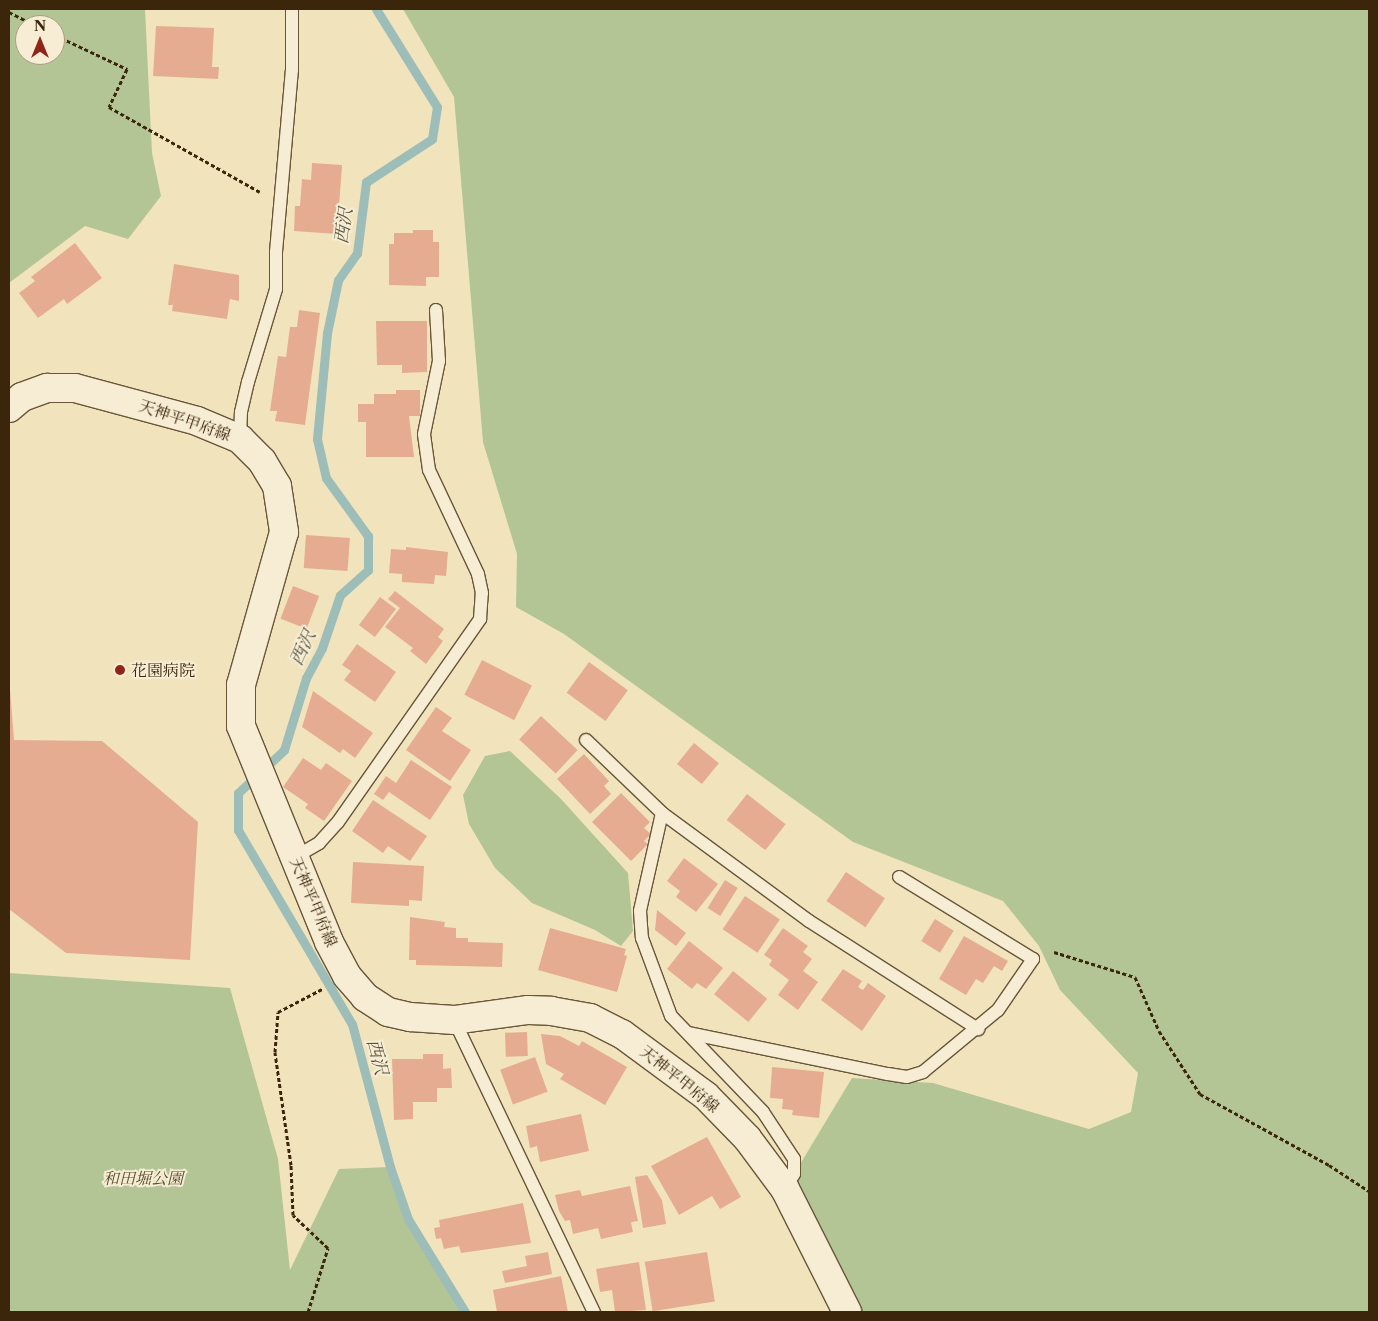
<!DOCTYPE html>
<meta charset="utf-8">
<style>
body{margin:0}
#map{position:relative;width:1378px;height:1321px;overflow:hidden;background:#f1e4bd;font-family:"Libre Caslon Text","Noto Serif JP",serif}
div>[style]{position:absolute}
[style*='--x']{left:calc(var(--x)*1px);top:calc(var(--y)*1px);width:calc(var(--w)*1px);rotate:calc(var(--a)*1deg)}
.green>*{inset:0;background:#b4c595}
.stream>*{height:9px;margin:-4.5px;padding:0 4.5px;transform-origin:4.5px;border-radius:4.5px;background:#9dbdb9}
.building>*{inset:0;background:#e5ac91;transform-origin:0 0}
.path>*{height:3px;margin-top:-1.5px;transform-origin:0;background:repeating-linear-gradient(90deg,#3b260b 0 4px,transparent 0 6.5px)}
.roads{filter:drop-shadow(1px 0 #685638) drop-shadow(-1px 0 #685638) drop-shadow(0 1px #685638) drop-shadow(0 -1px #685638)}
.lane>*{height:12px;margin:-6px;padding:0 6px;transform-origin:6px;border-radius:6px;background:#f6edd4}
.secondary>*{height:28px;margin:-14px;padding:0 14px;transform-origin:14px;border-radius:14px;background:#f6edd4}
.dots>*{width:14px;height:14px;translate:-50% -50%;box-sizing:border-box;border:2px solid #f6edd4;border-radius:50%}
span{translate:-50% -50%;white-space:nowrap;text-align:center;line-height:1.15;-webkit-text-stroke:4px #f6edd4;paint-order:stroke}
.street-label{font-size:16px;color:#3b260b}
.poi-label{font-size:16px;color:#3b260b}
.left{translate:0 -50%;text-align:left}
.park-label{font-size:16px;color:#594e2e;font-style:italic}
.water-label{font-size:18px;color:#58533f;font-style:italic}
.frame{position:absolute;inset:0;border:10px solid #3b260b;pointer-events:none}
.north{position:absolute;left:15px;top:15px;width:50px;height:50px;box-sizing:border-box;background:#f6edd4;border:1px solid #ab9d84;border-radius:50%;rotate:0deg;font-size:14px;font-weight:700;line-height:20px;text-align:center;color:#3b260b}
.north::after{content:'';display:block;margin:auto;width:18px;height:22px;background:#8f2418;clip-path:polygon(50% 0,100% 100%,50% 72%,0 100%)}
</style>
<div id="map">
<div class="green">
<i style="clip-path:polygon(evenodd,9px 9px,145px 9px,152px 153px,161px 196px,128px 239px,85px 226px,9px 283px,9px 9px,25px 25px,55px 25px,55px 55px,25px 55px,25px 25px)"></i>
<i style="clip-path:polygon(403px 9px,1369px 9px,1369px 1312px,847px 1312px,785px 1189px,852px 1078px,933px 1083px,1089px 1129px,1131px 1112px,1138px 1073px,1060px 990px,1039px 946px,1003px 901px,853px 842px,564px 634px,516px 607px,517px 554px,483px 442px,454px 97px)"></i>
<i style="clip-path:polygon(510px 751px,561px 799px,628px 873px,633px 931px,621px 946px,595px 930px,532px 903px,495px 868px,469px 824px,463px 795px,485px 756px)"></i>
<i style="clip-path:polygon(9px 973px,230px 988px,278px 1159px,290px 1270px,339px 1169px,390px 1167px,408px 1219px,465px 1312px,9px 1312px)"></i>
</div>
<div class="stream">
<i style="--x:376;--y:9;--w:115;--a:58.1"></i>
<i style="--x:437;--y:107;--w:32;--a:99"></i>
<i style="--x:432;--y:139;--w:79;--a:146.9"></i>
<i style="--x:366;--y:182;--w:72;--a:97.2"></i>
<i style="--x:357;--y:253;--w:33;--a:125"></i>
<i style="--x:338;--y:280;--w:54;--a:101.7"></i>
<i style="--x:327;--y:333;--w:106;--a:95.4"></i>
<i style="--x:317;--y:439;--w:40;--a:77"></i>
<i style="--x:326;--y:478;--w:72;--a:54.1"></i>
<i style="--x:368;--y:536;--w:34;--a:90"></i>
<i style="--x:368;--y:570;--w:38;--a:138"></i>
<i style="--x:340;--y:595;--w:56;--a:108.8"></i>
<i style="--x:322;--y:648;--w:34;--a:118"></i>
<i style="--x:306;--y:678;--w:75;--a:107"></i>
<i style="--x:284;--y:750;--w:63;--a:136.9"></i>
<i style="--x:238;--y:793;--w:37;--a:90"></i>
<i style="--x:238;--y:830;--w:225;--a:59.6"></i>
<i style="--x:352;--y:1024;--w:148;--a:75.1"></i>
<i style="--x:390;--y:1167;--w:55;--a:70.9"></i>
<i style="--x:408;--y:1219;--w:109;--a:58.5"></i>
</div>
<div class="building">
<i style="clip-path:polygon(156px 26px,214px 28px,212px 67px,219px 67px,218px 79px,153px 76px)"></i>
<i style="clip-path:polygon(312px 163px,342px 165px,337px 234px,294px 231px,295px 206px,300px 206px,302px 179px,311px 180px)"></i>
<i style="clip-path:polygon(413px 230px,433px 230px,433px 242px,439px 242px,439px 277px,426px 277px,426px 286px,389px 285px,389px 244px,394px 244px,394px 233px,413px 233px)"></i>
<i style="clip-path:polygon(75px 243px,102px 278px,67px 304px,64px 299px,38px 318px,19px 293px,35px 281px,31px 277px)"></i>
<i style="clip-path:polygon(174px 264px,239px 275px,239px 301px,230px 299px,227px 319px,172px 311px,173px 305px,168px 305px)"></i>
<i style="clip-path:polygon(299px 310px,320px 313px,305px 425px,275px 421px,277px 411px,270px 411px,278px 356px,286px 357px,290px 327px,297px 327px)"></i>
<i style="clip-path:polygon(376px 321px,427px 321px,427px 372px,402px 373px,402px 365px,377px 365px)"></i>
<i style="clip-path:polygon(396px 390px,420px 390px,420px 416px,409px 416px,414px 457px,366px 457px,366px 422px,358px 422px,358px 404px,374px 404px,374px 394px,396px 394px)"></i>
<i style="left:306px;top:535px;width:44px;height:33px;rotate:4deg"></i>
<i style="clip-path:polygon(406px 547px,448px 552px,446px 576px,435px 575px,434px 584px,402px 582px,402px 574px,389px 573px,391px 549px,406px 550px)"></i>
<i style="left:293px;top:586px;width:28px;height:35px;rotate:21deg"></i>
<i style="clip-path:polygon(395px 591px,444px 629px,438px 637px,443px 641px,426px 664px,410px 651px,413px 648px,385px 627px,400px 608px,388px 599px)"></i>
<i style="left:380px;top:597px;width:20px;height:35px;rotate:37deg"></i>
<i style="clip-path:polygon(357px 644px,396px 672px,375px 702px,344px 680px,351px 671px,342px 665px)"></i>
<i style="left:482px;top:660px;width:56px;height:39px;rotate:27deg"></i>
<i style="left:589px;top:662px;width:48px;height:38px;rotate:36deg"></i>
<i style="clip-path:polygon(10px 689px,14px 740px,102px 741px,198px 822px,190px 960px,66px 953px,9px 909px)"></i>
<i style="clip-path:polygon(313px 691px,373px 733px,355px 758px,343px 749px,340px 753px,302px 727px)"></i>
<i style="clip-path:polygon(436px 707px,452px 718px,442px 731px,471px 750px,450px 781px,406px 750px)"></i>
<i style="left:541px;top:716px;width:50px;height:32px;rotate:43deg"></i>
<i style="left:694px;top:743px;width:32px;height:27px;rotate:39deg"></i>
<i style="clip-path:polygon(584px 754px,609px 781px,604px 786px,611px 794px,590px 814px,557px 779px)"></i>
<i style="clip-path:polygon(303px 758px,321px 770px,326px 763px,352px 781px,324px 821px,305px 808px,308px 804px,283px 787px)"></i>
<i style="clip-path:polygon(411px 760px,452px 787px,430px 820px,389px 792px,383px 800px,374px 794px,386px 776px,396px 783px)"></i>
<i style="clip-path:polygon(621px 793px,650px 822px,644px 828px,651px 834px,644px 841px,648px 844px,631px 861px,592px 822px)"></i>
<i style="left:747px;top:794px;width:49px;height:33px;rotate:38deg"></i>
<i style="clip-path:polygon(373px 800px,427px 836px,410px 861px,388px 846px,383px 853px,352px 831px)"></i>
<i style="clip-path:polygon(684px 858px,718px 884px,696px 912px,676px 897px,680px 891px,667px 881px)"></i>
<i style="clip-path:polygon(353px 862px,424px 866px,422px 901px,409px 900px,409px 906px,351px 903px)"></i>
<i style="left:846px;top:872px;width:47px;height:35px;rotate:34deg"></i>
<i style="left:725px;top:880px;width:15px;height:33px;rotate:32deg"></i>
<i style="left:745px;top:896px;width:42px;height:40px;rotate:34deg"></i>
<i style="clip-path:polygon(657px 910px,686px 933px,676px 946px,655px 930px)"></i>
<i style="clip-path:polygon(410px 917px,445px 922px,444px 927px,456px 928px,456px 938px,468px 938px,468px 942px,503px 943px,502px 967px,416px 965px,416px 960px,409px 960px)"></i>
<i style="left:935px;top:919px;width:22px;height:26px;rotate:32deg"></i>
<i style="clip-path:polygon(550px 928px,626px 949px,624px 955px,627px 956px,617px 992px,538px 970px)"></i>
<i style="clip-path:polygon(783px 928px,808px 946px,803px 952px,812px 959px,803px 971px,818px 982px,798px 1010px,778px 995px,789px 980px,769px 965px,772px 960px,764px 955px)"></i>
<i style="clip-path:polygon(964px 936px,1008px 961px,1002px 971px,994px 966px,983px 983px,976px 979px,966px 995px,939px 979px)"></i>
<i style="clip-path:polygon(689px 941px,723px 968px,706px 989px,697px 983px,692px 989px,667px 969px)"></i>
<i style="clip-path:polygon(843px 969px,862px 981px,858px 987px,863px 990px,868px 983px,886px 996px,862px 1031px,821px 1000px)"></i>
<i style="left:733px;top:971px;width:44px;height:30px;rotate:39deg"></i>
<i style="left:527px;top:1032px;width:24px;height:22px;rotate:88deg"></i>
<i style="clip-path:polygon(541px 1034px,560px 1036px,579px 1046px,582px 1041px,627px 1067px,605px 1105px,560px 1079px,564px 1074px,546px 1064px)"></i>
<i style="clip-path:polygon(423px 1054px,443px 1054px,443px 1069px,451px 1068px,452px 1088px,437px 1088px,437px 1102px,413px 1102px,413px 1119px,394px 1120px,392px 1059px,423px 1059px)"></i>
<i style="left:535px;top:1057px;width:37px;height:37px;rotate:70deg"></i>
<i style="clip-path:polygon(772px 1067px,824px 1072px,819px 1118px,792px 1115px,793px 1110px,782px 1109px,783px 1099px,770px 1098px)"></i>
<i style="clip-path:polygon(581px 1114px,589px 1151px,540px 1162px,537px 1146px,530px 1148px,526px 1126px)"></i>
<i style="clip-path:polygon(707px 1137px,741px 1197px,720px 1209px,712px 1196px,679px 1215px,651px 1166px)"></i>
<i style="clip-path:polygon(647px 1175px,662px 1200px,666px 1224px,643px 1228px,635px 1177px)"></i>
<i style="clip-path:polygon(630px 1186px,638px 1221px,631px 1222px,633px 1232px,601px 1239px,598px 1228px,573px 1234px,570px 1220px,565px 1221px,559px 1211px,555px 1195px,580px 1190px,582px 1196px)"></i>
<i style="clip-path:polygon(523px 1203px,531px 1243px,461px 1253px,459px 1246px,444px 1249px,441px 1238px,436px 1239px,434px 1228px,440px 1227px,439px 1220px)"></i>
<i style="clip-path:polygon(548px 1252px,552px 1274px,505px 1283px,502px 1271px,527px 1266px,525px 1256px)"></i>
<i style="left:707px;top:1252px;width:50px;height:63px;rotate:81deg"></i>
<i style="clip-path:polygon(639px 1262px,646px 1310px,615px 1312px,612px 1290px,600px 1292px,596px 1269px)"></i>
<i style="clip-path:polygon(561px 1276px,568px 1312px,497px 1312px,493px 1290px)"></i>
</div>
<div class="path">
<i style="--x:9;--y:12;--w:29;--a:27"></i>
<i style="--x:55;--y:35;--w:80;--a:25.3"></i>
<i style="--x:127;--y:69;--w:42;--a:115.3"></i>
<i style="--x:109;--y:107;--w:173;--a:29.4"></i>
<i style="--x:1054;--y:952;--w:85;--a:17.2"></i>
<i style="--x:1135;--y:977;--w:59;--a:66"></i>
<i style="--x:1159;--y:1031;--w:75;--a:56.9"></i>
<i style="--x:1200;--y:1094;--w:147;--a:28.8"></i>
<i style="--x:1329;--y:1165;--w:48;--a:33"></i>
<i style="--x:308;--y:1312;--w:67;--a:-72.6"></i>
<i style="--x:328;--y:1248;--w:48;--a:-136.7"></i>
<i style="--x:293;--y:1215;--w:50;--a:-92.3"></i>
<i style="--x:291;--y:1165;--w:114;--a:-98.1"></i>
<i style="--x:275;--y:1052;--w:40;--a:-85.7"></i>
<i style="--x:278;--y:1012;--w:50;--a:-27.6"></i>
</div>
<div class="roads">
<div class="lane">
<i style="--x:240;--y:439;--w:27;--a:-88"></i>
<i style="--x:241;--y:412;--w:31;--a:-77"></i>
<i style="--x:248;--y:382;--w:97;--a:-73.2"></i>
<i style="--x:276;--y:289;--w:37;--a:-90"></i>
<i style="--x:276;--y:252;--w:183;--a:-85"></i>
<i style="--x:292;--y:70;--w:61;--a:-90"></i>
<i style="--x:586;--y:740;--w:105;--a:43.8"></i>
<i style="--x:662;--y:813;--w:182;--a:36.3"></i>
<i style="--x:809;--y:921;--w:201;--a:32.6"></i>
<i style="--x:662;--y:813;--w:100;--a:102.7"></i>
<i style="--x:640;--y:911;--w:27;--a:86"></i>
<i style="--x:642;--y:938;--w:83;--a:69.6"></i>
<i style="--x:671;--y:1016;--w:133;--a:46.2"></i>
<i style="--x:763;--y:1112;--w:56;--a:56.6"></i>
<i style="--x:794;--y:1159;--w:15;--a:90"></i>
<i style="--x:794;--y:1174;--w:17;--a:121"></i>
<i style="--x:295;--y:857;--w:28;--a:-30"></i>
<i style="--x:319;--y:843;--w:28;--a:-48"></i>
<i style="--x:338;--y:822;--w:248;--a:-55"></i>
<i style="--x:480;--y:619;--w:26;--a:-86"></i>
<i style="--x:482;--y:593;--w:19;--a:-102"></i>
<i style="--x:478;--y:574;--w:115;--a:-115.2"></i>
<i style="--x:429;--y:470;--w:36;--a:-98"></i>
<i style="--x:424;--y:434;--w:75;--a:-78.4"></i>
<i style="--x:439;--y:361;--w:51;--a:-93.4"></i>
<i style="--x:454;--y:1020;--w:324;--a:64.4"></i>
<i style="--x:688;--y:1033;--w:204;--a:11.6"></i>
<i style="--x:888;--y:1074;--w:19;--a:9"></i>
<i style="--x:907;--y:1077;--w:17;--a:-17"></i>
<i style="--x:923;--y:1072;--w:97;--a:-39.6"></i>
<i style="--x:998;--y:1010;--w:62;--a:-55.5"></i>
<i style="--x:1033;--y:959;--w:157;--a:-148.5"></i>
</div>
<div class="secondary">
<i style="--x:9;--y:408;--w:17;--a:-40"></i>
<i style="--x:22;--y:397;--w:27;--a:-20"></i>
<i style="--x:47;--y:388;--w:28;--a:0"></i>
<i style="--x:75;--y:388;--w:126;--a:15.1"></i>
<i style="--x:197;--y:421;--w:47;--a:22.7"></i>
<i style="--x:240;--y:439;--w:31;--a:45"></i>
<i style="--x:262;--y:461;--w:29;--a:59"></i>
<i style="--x:277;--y:486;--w:47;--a:81.3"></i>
<i style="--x:284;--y:532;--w:159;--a:105.7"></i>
<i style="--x:241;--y:685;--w:41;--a:90"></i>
<i style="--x:241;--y:726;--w:233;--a:67.8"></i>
<i style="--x:329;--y:942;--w:38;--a:62"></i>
<i style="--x:347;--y:976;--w:28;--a:49"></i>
<i style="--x:365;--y:997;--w:27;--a:33"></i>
<i style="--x:388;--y:1012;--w:23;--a:13"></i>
<i style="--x:410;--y:1017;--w:44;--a:3.9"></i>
<i style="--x:454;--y:1020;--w:75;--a:-7.7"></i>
<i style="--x:528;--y:1010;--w:23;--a:2"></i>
<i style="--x:551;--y:1011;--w:40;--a:10"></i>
<i style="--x:590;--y:1018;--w:36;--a:27"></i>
<i style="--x:622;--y:1034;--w:104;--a:36.4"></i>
<i style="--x:706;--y:1096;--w:59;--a:45.7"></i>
<i style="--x:747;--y:1138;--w:64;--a:53.3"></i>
<i style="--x:785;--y:1189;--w:138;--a:63.2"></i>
</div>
</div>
<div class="dots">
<i style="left:120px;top:670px;background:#8f2418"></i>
</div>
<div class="street-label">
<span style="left:185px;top:420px;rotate:19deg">天神平甲府線</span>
<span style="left:314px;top:902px;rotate:67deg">天神平甲府線</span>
<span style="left:680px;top:1079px;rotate:39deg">天神平甲府線</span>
</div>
<div class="poi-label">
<span class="left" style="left:131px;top:670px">花園病院</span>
</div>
<div class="park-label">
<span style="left:143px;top:1178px">和田堀公園</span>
</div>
<div class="water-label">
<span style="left:344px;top:226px;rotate:-82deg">西沢</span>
<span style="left:303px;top:648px;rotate:-65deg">西沢</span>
<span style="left:377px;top:1057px;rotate:75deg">西沢</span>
</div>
<div class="frame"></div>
<div class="north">N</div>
</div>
